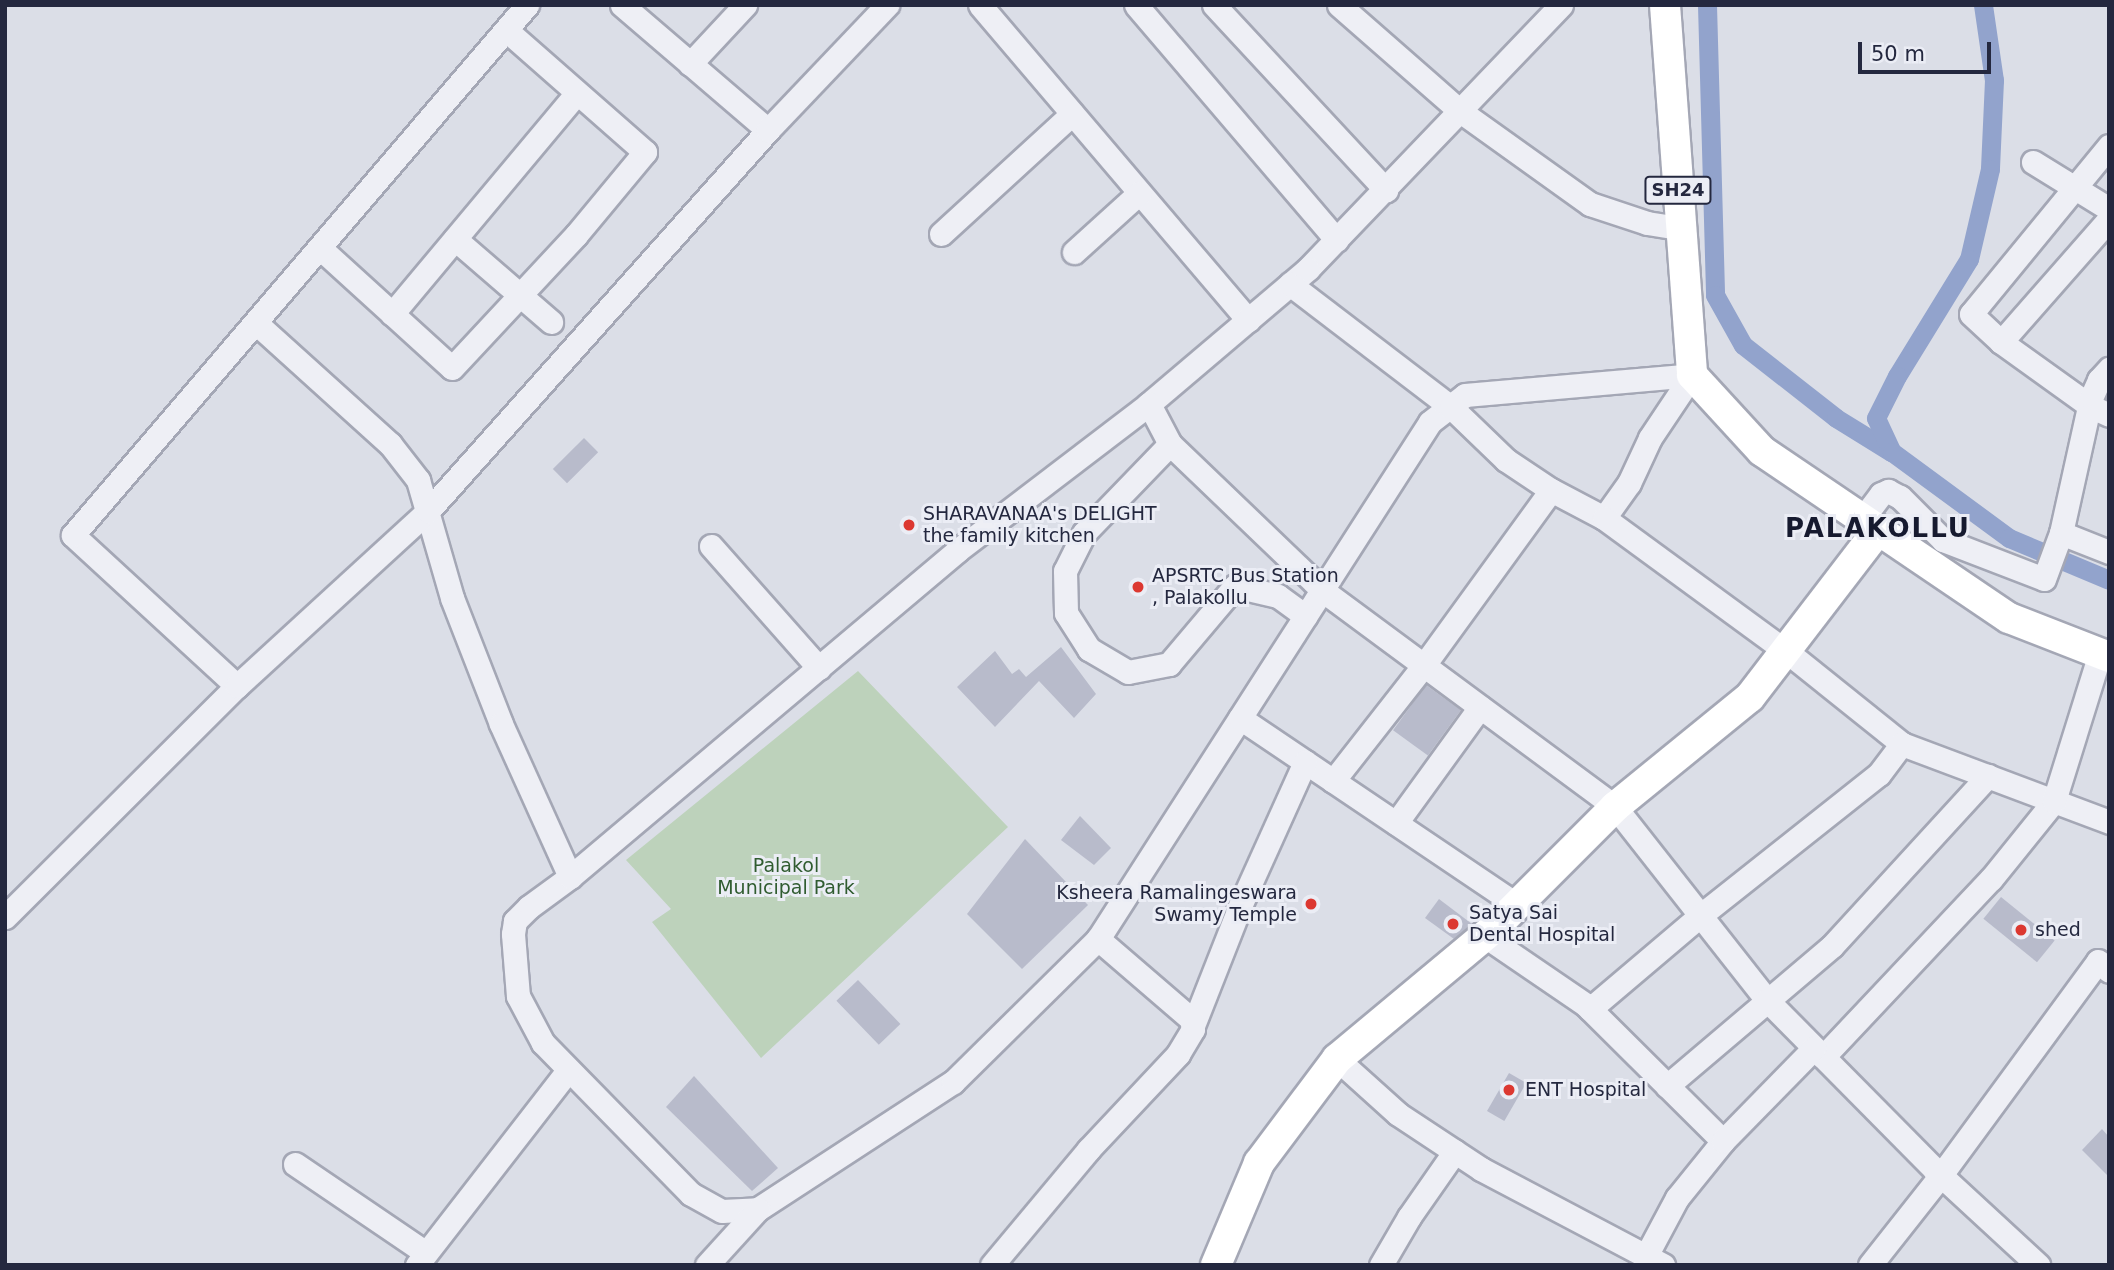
<!DOCTYPE html>
<style>
body{margin:0}
#map{position:relative;width:2114px;height:1270px;overflow:hidden;background:#dbdee7;font-family:"DejaVu Sans",sans-serif}
div>[style]{position:absolute}
[style*='--x']{left:calc(var(--x)*1px);top:calc(var(--y)*1px);width:calc(var(--w)*1px);rotate:calc(var(--a)*1deg)}
.green>*{inset:0;background:#bdd2bb}
.canal>*{height:19px;margin:-9.5px;padding:0 9.5px;transform-origin:9.5px;border-radius:9.5px;background:#92a3cc}
.building>*{inset:0;background:#b8bbcb;transform-origin:0 0}
.roads{filter:drop-shadow(2px 0 #a4a7b5) drop-shadow(-2px 0 #a4a7b5) drop-shadow(0 2px #a4a7b5) drop-shadow(0 -2px #a4a7b5)}
.minor>*{height:23px;margin:-11.5px;padding:0 11.5px;transform-origin:11.5px;border-radius:11.5px;background:#eeeff5}
.major>*{height:30px;margin:-15px;padding:0 15px;transform-origin:15px;border-radius:15px;background:#fff}
.dots>*{width:19px;height:19px;translate:-50% -50%;box-sizing:border-box;border:4px solid #ebedf5;border-radius:50%}
span{translate:-50% -50%;white-space:nowrap;text-align:center;line-height:1.15;-webkit-text-stroke:6px #ebedf5;paint-order:stroke}
.shield-label span{padding:2px 5px;background:#ebedf5;border:2px solid;border-radius:5px;-webkit-text-stroke-width:0}
.shield-label{font-size:18px;color:#24283f;font-weight:700}
.poi-label{font-size:19px;color:#24283f}
.left{translate:0 -50%;text-align:left}
.right{translate:-100% -50%;text-align:right}
.park-label{font-size:19px;color:#305c30}
.district-label{font-size:26px;color:#161a2f;font-weight:700;letter-spacing:2px}
.frame{position:absolute;inset:0;border:7px solid #24283f;pointer-events:none}
.scale{position:absolute;left:1858px;top:42px;width:133px;height:32px;box-sizing:border-box;border:4px solid #24283f;border-top:0;padding-left:9px;font-size:21px;line-height:24px;white-space:nowrap;color:#24283f;-webkit-text-stroke:5px #ebedf5;paint-order:stroke}
</style>
<div id="map">
<div class="green">
<i style="clip-path:polygon(858px 671px,1008px 827px,761px 1058px,652px 922px,671px 909px,626px 860px)"></i>
</div>
<div class="canal">
<i style="--x:1707;--y:5;--w:290;--a:88.4"></i>
<i style="--x:1715;--y:295;--w:57;--a:60.8"></i>
<i style="--x:1743;--y:345;--w:118;--a:38.1"></i>
<i style="--x:1836;--y:418;--w:65;--a:31.7"></i>
<i style="--x:1983;--y:5;--w:76;--a:81.7"></i>
<i style="--x:1994;--y:80;--w:89;--a:92.6"></i>
<i style="--x:1990;--y:169;--w:92;--a:103.1"></i>
<i style="--x:1969;--y:259;--w:137;--a:121.6"></i>
<i style="--x:1897;--y:376;--w:47;--a:116.6"></i>
<i style="--x:1876;--y:418;--w:38;--a:65"></i>
<i style="--x:1892;--y:452;--w:145;--a:36.3"></i>
<i style="--x:2009;--y:538;--w:108;--a:22.8"></i>
</div>
<div class="building">
<i style="left:584px;top:438px;width:20px;height:44px;rotate:45deg"></i>
<i style="clip-path:polygon(1061px 647px,1096px 694px,1074px 718px,1039px 681px,995px 727px,957px 687px,995px 651px,1012px 674px,1019px 669px,1026px 677px)"></i>
<i style="left:1426px;top:685px;width:43px;height:56px;rotate:36deg"></i>
<i style="clip-path:polygon(1080px 816px,1111px 848px,1094px 865px,1061px 840px)"></i>
<i style="clip-path:polygon(1025px 839px,1088px 905px,1022px 969px,967px 914px)"></i>
<i style="left:2001px;top:897px;width:69px;height:28px;rotate:39deg"></i>
<i style="clip-path:polygon(1439px 899px,1472px 924px,1454px 939px,1425px 918px)"></i>
<i style="left:858px;top:980px;width:61px;height:30px;rotate:46deg"></i>
<i style="left:1509px;top:1073px;width:20px;height:44px;rotate:30deg"></i>
<i style="clip-path:polygon(694px 1076px,778px 1168px,752px 1191px,666px 1107px)"></i>
<i style="clip-path:polygon(2102px 1129px,2109px 1137px,2109px 1177px,2082px 1150px)"></i>
</div>
<div class="roads">
<div class="minor">
<i style="--x:622;--y:5;--w:192;--a:40.6"></i>
<i style="--x:980;--y:5;--w:414;--a:49.6"></i>
<i style="--x:1136;--y:5;--w:309;--a:49.5"></i>
<i style="--x:1214;--y:5;--w:253;--a:47.1"></i>
<i style="--x:1339;--y:5;--w:161;--a:41.2"></i>
<i style="--x:1460;--y:111;--w:160;--a:35.6"></i>
<i style="--x:1590;--y:204;--w:60;--a:18.4"></i>
<i style="--x:1647;--y:223;--w:33;--a:9"></i>
<i style="--x:1561;--y:5;--w:366;--a:133.8"></i>
<i style="--x:1308;--y:269;--w:209;--a:139.7"></i>
<i style="--x:1149;--y:404;--w:242;--a:142.6"></i>
<i style="--x:957;--y:551;--w:506;--a:139.89"></i>
<i style="--x:570;--y:877;--w:51;--a:143.8"></i>
<i style="--x:529;--y:907;--w:20;--a:135"></i>
<i style="--x:515;--y:921;--w:13;--a:99"></i>
<i style="--x:513;--y:934;--w:62;--a:85.4"></i>
<i style="--x:518;--y:996;--w:53;--a:62"></i>
<i style="--x:543;--y:1043;--w:211;--a:45.6"></i>
<i style="--x:691;--y:1194;--w:35;--a:29"></i>
<i style="--x:722;--y:1211;--w:36;--a:-3"></i>
<i style="--x:758;--y:1209;--w:233;--a:-33.1"></i>
<i style="--x:953;--y:1082;--w:204;--a:-44.6"></i>
<i style="--x:1098;--y:939;--w:614;--a:-57.29"></i>
<i style="--x:1430;--y:422;--w:44;--a:-37.6"></i>
<i style="--x:1465;--y:395;--w:228;--a:-5"></i>
<i style="--x:690;--y:64;--w:81;--a:-47"></i>
<i style="--x:2109;--y:146;--w:217;--a:129.4"></i>
<i style="--x:1971;--y:314;--w:41;--a:43"></i>
<i style="--x:2001;--y:342;--w:110;--a:35.7"></i>
<i style="--x:2090;--y:406;--w:21;--a:25"></i>
<i style="--x:2033;--y:162;--w:89;--a:31.7"></i>
<i style="--x:941;--y:234;--w:178;--a:-42.5"></i>
<i style="--x:455;--y:239;--w:127;--a:40.8"></i>
<i style="--x:320;--y:248;--w:178;--a:42.3"></i>
<i style="--x:452;--y:368;--w:182;--a:-47"></i>
<i style="--x:576;--y:235;--w:108;--a:-50.3"></i>
<i style="--x:645;--y:152;--w:185;--a:-138.7"></i>
<i style="--x:1074;--y:252;--w:88;--a:-42.2"></i>
<i style="--x:1290;--y:284;--w:203;--a:37.4"></i>
<i style="--x:1451;--y:407;--w:76;--a:43.9"></i>
<i style="--x:1506;--y:460;--w:54;--a:33.7"></i>
<i style="--x:1551;--y:490;--w:60;--a:27.8"></i>
<i style="--x:392;--y:314;--w:288;--a:-50.1"></i>
<i style="--x:256;--y:323;--w:181;--a:42.1"></i>
<i style="--x:390;--y:444;--w:46;--a:52.1"></i>
<i style="--x:418;--y:480;--w:123;--a:73.9"></i>
<i style="--x:452;--y:598;--w:135;--a:68.7"></i>
<i style="--x:501;--y:724;--w:168;--a:65.7"></i>
<i style="--x:2001;--y:342;--w:164;--a:-48.7"></i>
<i style="--x:1692;--y:375;--w:76;--a:123.7"></i>
<i style="--x:1650;--y:438;--w:50;--a:115"></i>
<i style="--x:1629;--y:483;--w:43;--a:125.5"></i>
<i style="--x:1604;--y:518;--w:225;--a:36.2"></i>
<i style="--x:1786;--y:651;--w:149;--a:38.7"></i>
<i style="--x:1902;--y:744;--w:221;--a:20.6"></i>
<i style="--x:1149;--y:404;--w:45;--a:62.3"></i>
<i style="--x:1170;--y:444;--w:211;--a:43.8"></i>
<i style="--x:1322;--y:590;--w:365;--a:36.5"></i>
<i style="--x:1615;--y:807;--w:246;--a:51.8"></i>
<i style="--x:1767;--y:1000;--w:238;--a:45.3"></i>
<i style="--x:1934;--y:1169;--w:142;--a:42.7"></i>
<i style="--x:1170;--y:444;--w:124;--a:134"></i>
<i style="--x:1084;--y:533;--w:42;--a:116.6"></i>
<i style="--x:1065;--y:571;--w:42;--a:88.6"></i>
<i style="--x:1066;--y:613;--w:43;--a:57.4"></i>
<i style="--x:1089;--y:649;--w:45;--a:30.5"></i>
<i style="--x:1128;--y:672;--w:42;--a:-11"></i>
<i style="--x:1169;--y:664;--w:102;--a:-49.8"></i>
<i style="--x:1235;--y:586;--w:44;--a:13.1"></i>
<i style="--x:1278;--y:596;--w:34;--a:36"></i>
<i style="--x:1863;--y:518;--w:30;--a:-53"></i>
<i style="--x:1881;--y:494;--w:8;--a:-23"></i>
<i style="--x:1888;--y:491;--w:13;--a:27"></i>
<i style="--x:1900;--y:497;--w:61;--a:45"></i>
<i style="--x:1943;--y:540;--w:108;--a:21.1"></i>
<i style="--x:2044;--y:579;--w:49;--a:-69.7"></i>
<i style="--x:2061;--y:533;--w:138;--a:-77.5"></i>
<i style="--x:2091;--y:398;--w:20;--a:-66"></i>
<i style="--x:2099;--y:380;--w:15;--a:-48"></i>
<i style="--x:2061;--y:533;--w:52;--a:21.6"></i>
<i style="--x:711;--y:546;--w:163;--a:48.5"></i>
<i style="--x:237;--y:686;--w:223;--a:-137.4"></i>
<i style="--x:73;--y:535;--w:698;--a:-49.42"></i>
<i style="--x:1240;--y:718;--w:334;--a:34"></i>
<i style="--x:1333;--y:781;--w:147;--a:-51.9"></i>
<i style="--x:1424;--y:665;--w:216;--a:-54"></i>
<i style="--x:1396;--y:823;--w:143;--a:-54.1"></i>
<i style="--x:5;--y:917;--w:327;--a:-44.9"></i>
<i style="--x:237;--y:686;--w:259;--a:-42.5"></i>
<i style="--x:428;--y:511;--w:511;--a:-48.25"></i>
<i style="--x:768;--y:130;--w:173;--a:-46.4"></i>
<i style="--x:1485;--y:936;--w:122;--a:34.3"></i>
<i style="--x:1586;--y:1005;--w:193;--a:44.8"></i>
<i style="--x:1590;--y:1009;--w:145;--a:-40.3"></i>
<i style="--x:1701;--y:915;--w:227;--a:-38.4"></i>
<i style="--x:1879;--y:774;--w:38;--a:-53"></i>
<i style="--x:1194;--y:1023;--w:126;--a:-68.5"></i>
<i style="--x:1240;--y:906;--w:158;--a:-65.7"></i>
<i style="--x:1823;--y:1057;--w:245;--a:-46.7"></i>
<i style="--x:1991;--y:879;--w:100;--a:-51.1"></i>
<i style="--x:2054;--y:801;--w:155;--a:-72.7"></i>
<i style="--x:1337;--y:1059;--w:82;--a:42"></i>
<i style="--x:1398;--y:1114;--w:100;--a:33.5"></i>
<i style="--x:1481;--y:1169;--w:206;--a:27.8"></i>
<i style="--x:1667;--y:1086;--w:216;--a:-40.3"></i>
<i style="--x:1832;--y:946;--w:231;--a:-47.5"></i>
<i style="--x:295;--y:1164;--w:158;--a:34.2"></i>
<i style="--x:1646;--y:1256;--w:66;--a:-61.9"></i>
<i style="--x:1677;--y:1198;--w:73;--a:-51.1"></i>
<i style="--x:1723;--y:1141;--w:130;--a:-45.6"></i>
<i style="--x:417;--y:1265;--w:247;--a:-52.2"></i>
<i style="--x:707;--y:1265;--w:76;--a:-47.7"></i>
<i style="--x:992;--y:1265;--w:150;--a:-50.1"></i>
<i style="--x:1088;--y:1150;--w:132;--a:-46.8"></i>
<i style="--x:1178;--y:1054;--w:29;--a:-59"></i>
<i style="--x:1193;--y:1029;--w:10;--a:-101"></i>
<i style="--x:1191;--y:1019;--w:123;--a:-139.3"></i>
<i style="--x:1381;--y:1265;--w:56;--a:-59.7"></i>
<i style="--x:1409;--y:1217;--w:80;--a:-55.1"></i>
<i style="--x:1870;--y:1265;--w:115;--a:-51.7"></i>
<i style="--x:1941;--y:1175;--w:265;--a:-53.7"></i>
<i style="--x:2098;--y:961;--w:15;--a:42"></i>
</div>
<div class="major">
<i style="--x:1665;--y:5;--w:371;--a:85.8"></i>
<i style="--x:1692;--y:375;--w:103;--a:47.4"></i>
<i style="--x:1762;--y:451;--w:298;--a:34.1"></i>
<i style="--x:2009;--y:618;--w:107;--a:21.3"></i>
<i style="--x:1216;--y:1265;--w:111;--a:-67.1"></i>
<i style="--x:1259;--y:1163;--w:130;--a:-53.1"></i>
<i style="--x:1337;--y:1059;--w:202;--a:-39.8"></i>
<i style="--x:1492;--y:930;--w:174;--a:-45"></i>
<i style="--x:1615;--y:807;--w:174;--a:-39.2"></i>
<i style="--x:1750;--y:697;--w:210;--a:-52.5"></i>
</div>
</div>
<div class="dots">
<i style="left:909px;top:525px;background:#dc3831"></i>
<i style="left:1138px;top:587px;background:#dc3831"></i>
<i style="left:1311px;top:904px;background:#dc3831"></i>
<i style="left:1453px;top:924px;background:#dc3831"></i>
<i style="left:2021px;top:930px;background:#dc3831"></i>
<i style="left:1509px;top:1090px;background:#dc3831"></i>
</div>
<div class="shield-label">
<span style="left:1678px;top:190px">SH24</span>
</div>
<div class="poi-label">
<span class="left" style="left:923px;top:525px">SHARAVANAA's DELIGHT<br>the family kitchen</span>
<span class="left" style="left:1152px;top:587px">APSRTC Bus Station<br>, Palakollu</span>
<span class="right" style="left:1297px;top:904px">Ksheera Ramalingeswara<br>Swamy Temple</span>
<span class="left" style="left:1469px;top:924px">Satya Sai<br>Dental Hospital</span>
<span class="left" style="left:2035px;top:930px">shed</span>
<span class="left" style="left:1525px;top:1090px">ENT Hospital</span>
</div>
<div class="park-label">
<span style="left:786px;top:877px">Palakol<br>Municipal Park</span>
</div>
<div class="district-label">
<span style="left:1878px;top:529px">PALAKOLLU</span>
</div>
<div class="frame"></div>
<div class="scale">50 m</div>
</div>
